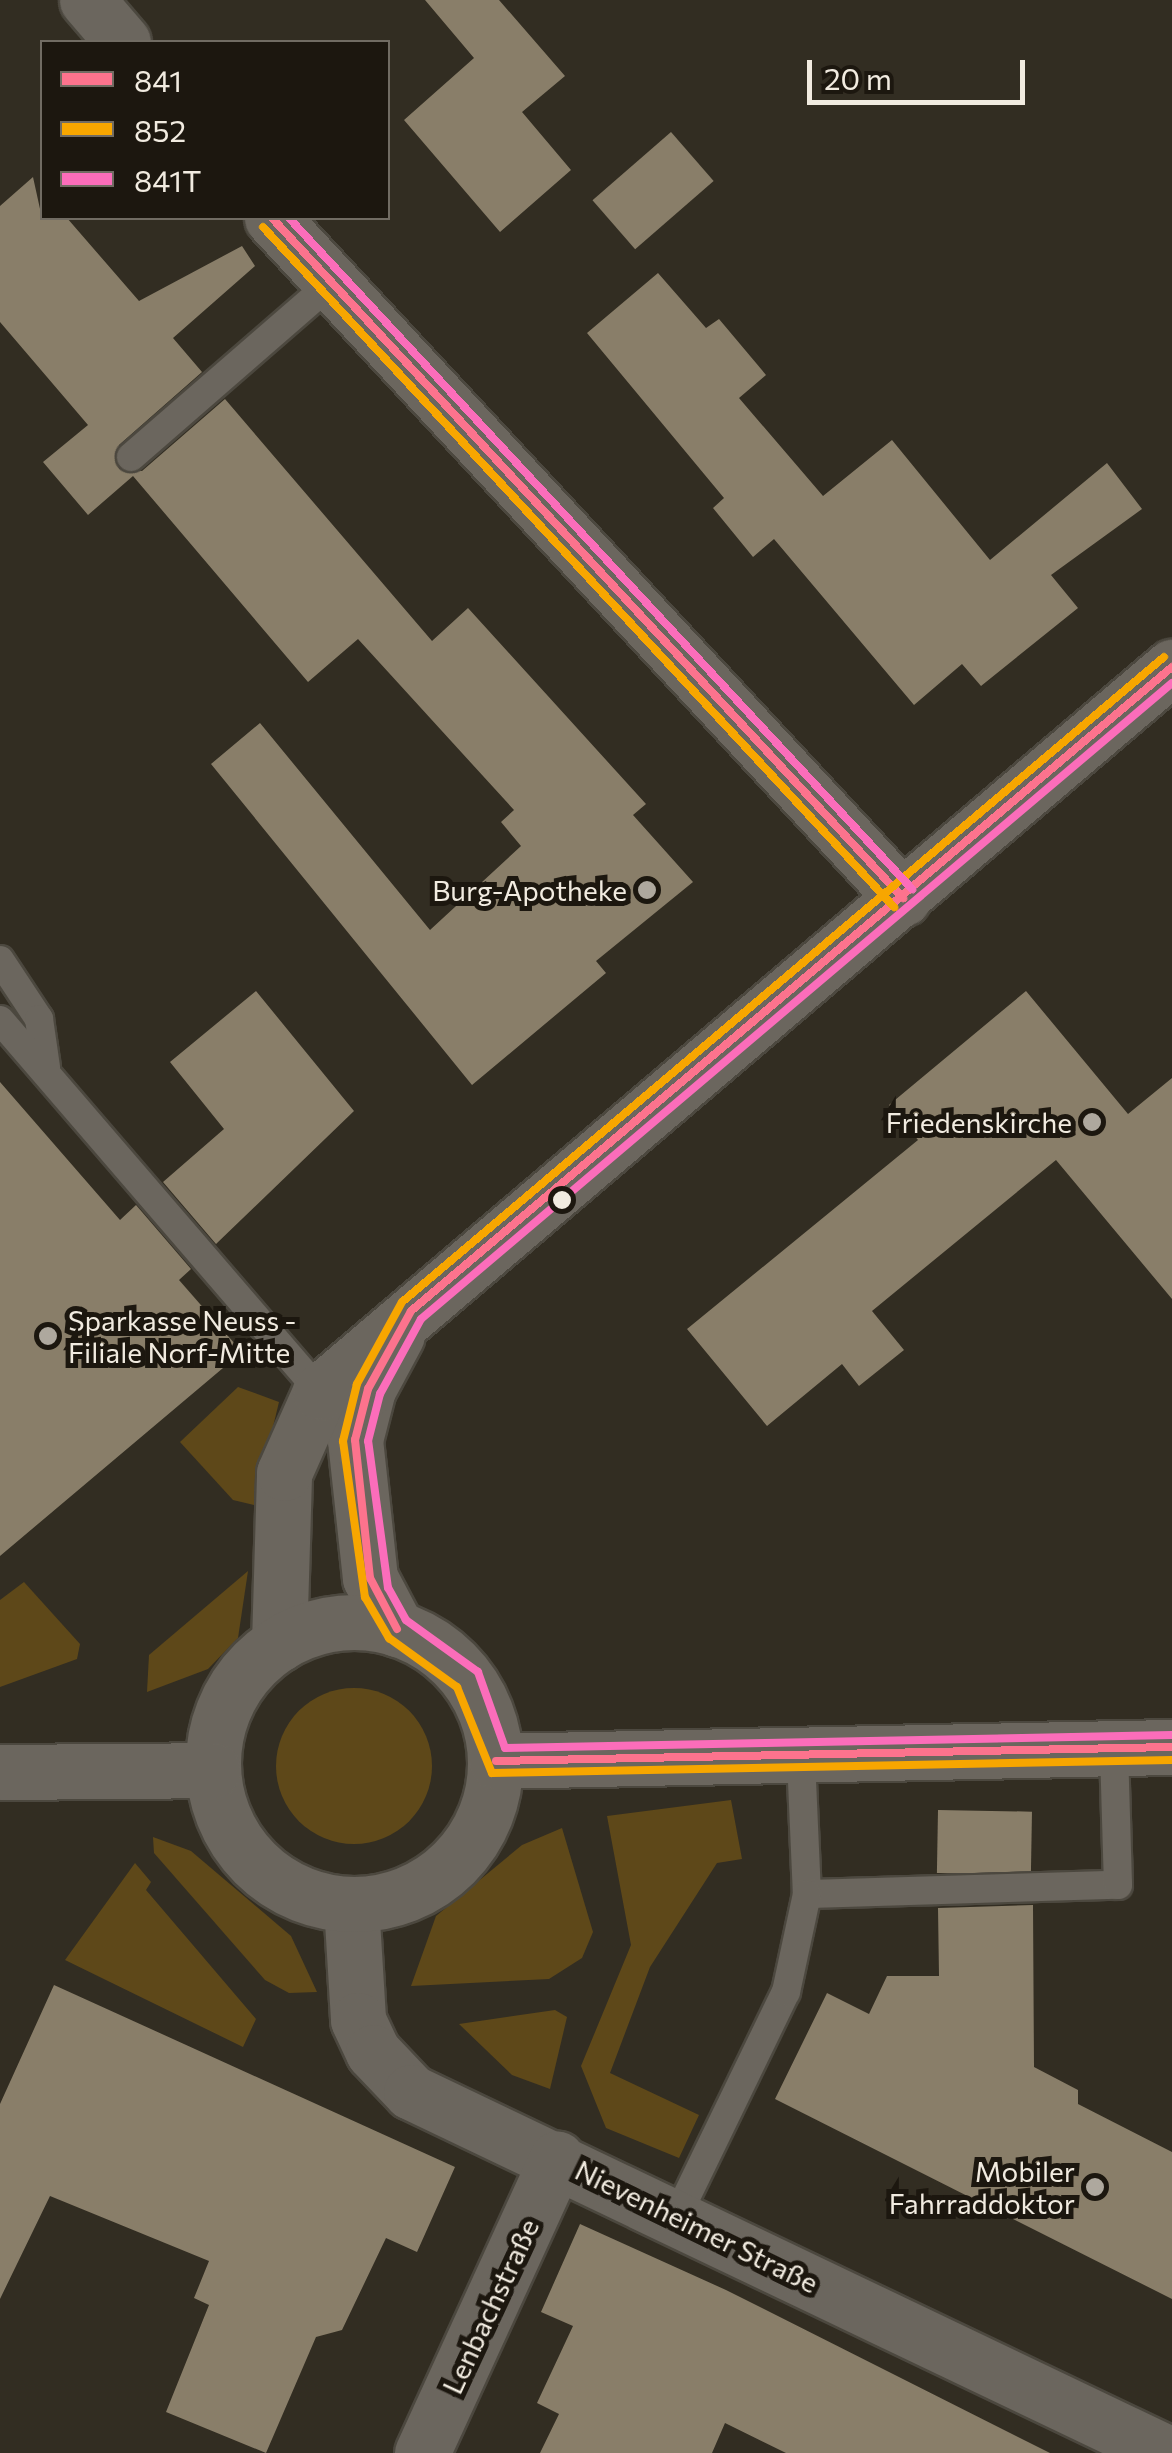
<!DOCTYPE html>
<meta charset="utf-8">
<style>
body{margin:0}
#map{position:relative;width:1172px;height:2453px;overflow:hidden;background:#322d22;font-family:Commissioner,sans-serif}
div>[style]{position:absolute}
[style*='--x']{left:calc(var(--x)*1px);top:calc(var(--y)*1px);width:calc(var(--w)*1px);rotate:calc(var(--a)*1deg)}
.green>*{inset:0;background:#5e4819}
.round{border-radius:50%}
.building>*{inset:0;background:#897e69;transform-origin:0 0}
.roads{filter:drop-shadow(2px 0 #4c483f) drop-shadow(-2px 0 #4c483f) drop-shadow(0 2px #4c483f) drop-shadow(0 -2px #4c483f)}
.service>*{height:28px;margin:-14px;padding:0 14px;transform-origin:14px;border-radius:14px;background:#6b665e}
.minor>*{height:55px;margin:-27.5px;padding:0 27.5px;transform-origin:27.5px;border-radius:27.5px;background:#6b665e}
.secondary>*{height:55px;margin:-27.5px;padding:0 27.5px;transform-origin:27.5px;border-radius:27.5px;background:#6b665e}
.secondary>.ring{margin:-27.5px;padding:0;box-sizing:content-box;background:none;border:55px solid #6b665e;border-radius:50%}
.bus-1>*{height:8px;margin:-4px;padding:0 4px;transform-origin:4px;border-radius:4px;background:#fc738d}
.bus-2>*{height:8px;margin:-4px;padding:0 4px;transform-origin:4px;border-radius:4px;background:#f7a600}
.bus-3>*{height:8px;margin:-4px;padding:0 4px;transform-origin:4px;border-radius:4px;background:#fb6dba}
.dots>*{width:28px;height:28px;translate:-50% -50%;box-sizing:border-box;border:5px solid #1c170f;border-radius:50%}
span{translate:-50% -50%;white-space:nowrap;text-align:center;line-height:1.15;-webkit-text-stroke:10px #1c170f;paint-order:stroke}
.poi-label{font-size:28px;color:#f1ebe0}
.right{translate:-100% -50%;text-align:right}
.left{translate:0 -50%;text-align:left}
.street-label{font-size:28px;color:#f1ebe0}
.legend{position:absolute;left:40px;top:40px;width:350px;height:180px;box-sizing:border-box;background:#1c170f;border:2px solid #716c63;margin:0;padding:12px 18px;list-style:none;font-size:30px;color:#f1ebe0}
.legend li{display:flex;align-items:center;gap:20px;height:50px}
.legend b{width:50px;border:2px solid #716c63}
.scale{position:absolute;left:807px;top:60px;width:218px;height:45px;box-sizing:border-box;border:5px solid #f1ebe0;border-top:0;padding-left:12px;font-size:30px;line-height:35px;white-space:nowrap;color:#f1ebe0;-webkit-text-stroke:8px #1c170f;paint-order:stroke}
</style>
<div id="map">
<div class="green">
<i style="clip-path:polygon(238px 1387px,279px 1402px,254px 1505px,233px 1500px,180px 1442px)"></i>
<i style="clip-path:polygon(248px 1571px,238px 1638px,208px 1669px,147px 1692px,149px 1655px)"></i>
<i style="clip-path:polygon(24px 1582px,80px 1644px,77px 1659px,0 1687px,0 1600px)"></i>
<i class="round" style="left:276px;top:1688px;width:156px;height:156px"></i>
<i style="clip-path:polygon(731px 1800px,742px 1859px,717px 1863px,650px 1967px,610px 2073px,699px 2115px,679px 2158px,606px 2128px,581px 2066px,631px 1945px,607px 1816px)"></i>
<i style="clip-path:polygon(562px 1828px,593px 1932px,582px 1958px,549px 1979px,411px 1986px,436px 1916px,522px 1845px)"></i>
<i style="clip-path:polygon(153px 1837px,191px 1851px,291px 1936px,317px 1992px,289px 1993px,265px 1980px,154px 1853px)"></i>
<i style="clip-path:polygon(135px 1863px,151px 1882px,146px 1890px,256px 2019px,243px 2047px,65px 1960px)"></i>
<i style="clip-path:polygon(555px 2010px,567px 2017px,550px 2089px,512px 2075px,459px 2024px)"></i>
</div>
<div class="building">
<i style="clip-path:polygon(425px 0,499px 0,565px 76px,522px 112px,571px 170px,500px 232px,404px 120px,474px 58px)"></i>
<i style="left:671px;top:132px;width:65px;height:104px;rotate:49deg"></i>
<i style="clip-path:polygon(33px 177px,42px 218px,67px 218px,139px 301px,242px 246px,255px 266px,173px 338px,202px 372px,119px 445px,119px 469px,142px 471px,225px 399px,432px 641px,468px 608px,646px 804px,633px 815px,693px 882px,596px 961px,606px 973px,472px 1085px,211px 764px,260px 723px,430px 930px,521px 846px,501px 822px,514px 810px,358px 639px,308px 682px,133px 476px,88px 515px,43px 462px,88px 425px,0 322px,0 206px)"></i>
<i style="clip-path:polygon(658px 273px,706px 328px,719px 319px,766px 375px,739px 398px,823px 496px,892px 440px,990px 560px,1107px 463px,1142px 509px,1051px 575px,1078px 608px,981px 686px,962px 664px,914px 705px,774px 539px,753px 557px,713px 508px,724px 498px,587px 333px)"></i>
<i style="clip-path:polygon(256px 991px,354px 1111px,216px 1244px,163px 1182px,224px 1129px,170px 1062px)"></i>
<i style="clip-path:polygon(1026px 991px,1128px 1114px,1172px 1078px,1172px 1299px,1056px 1160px,872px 1311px,904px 1350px,859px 1386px,842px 1364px,767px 1426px,687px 1329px,918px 1140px,889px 1105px)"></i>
<i style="clip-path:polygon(0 1082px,120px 1220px,136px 1205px,191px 1269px,179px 1280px,242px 1352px,0 1556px)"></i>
<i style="left:938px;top:1810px;width:94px;height:63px;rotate:1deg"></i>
<i style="clip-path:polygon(1033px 1905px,1034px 2067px,1078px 2090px,1078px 2104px,1172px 2152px,1172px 2299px,775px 2099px,827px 1993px,869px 2014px,887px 1976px,939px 1976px,938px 1908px)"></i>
<i style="clip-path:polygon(54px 1985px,455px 2167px,417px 2252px,386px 2238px,342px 2330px,316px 2337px,266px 2453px,166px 2412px,209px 2305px,194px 2298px,209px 2261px,50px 2196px,0 2299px,0 2104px)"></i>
<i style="clip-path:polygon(580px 2224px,726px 2290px,1050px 2453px,786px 2453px,725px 2423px,712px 2453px,540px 2453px,559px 2414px,537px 2403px,573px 2326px,541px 2312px)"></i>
</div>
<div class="roads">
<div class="service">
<i style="--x:131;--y:457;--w:265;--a:-41"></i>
<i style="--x:0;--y:960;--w:71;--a:56.5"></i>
<i style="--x:39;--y:1019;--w:49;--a:81.7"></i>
<i style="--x:0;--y:1020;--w:491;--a:49.3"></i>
<i style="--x:801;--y:1758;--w:136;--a:87.5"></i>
<i style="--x:807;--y:1894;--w:311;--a:-1.7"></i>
<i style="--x:1118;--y:1885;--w:137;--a:-91.7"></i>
<i style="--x:677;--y:2216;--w:249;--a:-64.1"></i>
<i style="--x:786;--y:1992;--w:100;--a:-77.9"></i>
</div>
<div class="minor">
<i style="--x:87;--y:0;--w:55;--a:49.4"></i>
<i style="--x:272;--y:218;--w:928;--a:47.14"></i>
<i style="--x:397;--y:1629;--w:58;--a:-117.9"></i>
<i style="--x:370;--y:1578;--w:139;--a:-96.2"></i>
<i style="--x:355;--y:1440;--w:53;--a:-75.7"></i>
<i style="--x:368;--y:1389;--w:61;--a:-61.8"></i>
<i style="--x:279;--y:1644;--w:171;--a:-88.3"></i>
<i style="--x:284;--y:1473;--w:89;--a:-66"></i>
<i style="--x:320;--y:1392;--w:1119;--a:-40.4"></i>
<i style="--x:351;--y:1904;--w:116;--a:86.5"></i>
<i style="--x:358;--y:2020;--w:35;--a:65"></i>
<i style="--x:373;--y:2052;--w:55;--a:46.5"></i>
<i style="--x:411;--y:2092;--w:838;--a:25.53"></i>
<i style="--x:422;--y:2453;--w:324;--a:-65.4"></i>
</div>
<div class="secondary">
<i class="ring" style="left:213px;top:1622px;width:227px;height:227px"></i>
<i style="--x:496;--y:1761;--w:676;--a:-1.19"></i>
<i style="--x:0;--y:1772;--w:213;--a:-0.5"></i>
</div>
</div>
<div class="bus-1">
<i style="--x:272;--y:218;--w:928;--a:47.14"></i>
<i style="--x:397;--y:1629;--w:58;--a:-117.9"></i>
<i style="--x:370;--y:1578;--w:139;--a:-96.2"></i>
<i style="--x:355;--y:1440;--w:53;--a:-75.7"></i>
<i style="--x:368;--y:1389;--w:89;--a:-61.1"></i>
<i style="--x:411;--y:1311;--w:997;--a:-40.24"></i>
<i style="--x:496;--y:1761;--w:676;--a:-1.19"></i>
</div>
<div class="bus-2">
<i style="--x:263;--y:227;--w:928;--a:47.14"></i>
<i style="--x:1164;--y:657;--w:998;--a:139.75"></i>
<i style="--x:402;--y:1302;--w:94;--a:118.8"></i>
<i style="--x:357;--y:1384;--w:59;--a:103.8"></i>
<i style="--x:343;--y:1441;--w:158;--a:82"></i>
<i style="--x:365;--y:1597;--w:48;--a:59.7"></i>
<i style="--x:389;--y:1638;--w:84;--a:35.8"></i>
<i style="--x:457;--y:1687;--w:93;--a:67.9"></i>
<i style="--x:492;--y:1773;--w:680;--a:-1.1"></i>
</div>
<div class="bus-3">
<i style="--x:289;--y:218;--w:916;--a:47.12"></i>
<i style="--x:1172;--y:1735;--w:667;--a:178.88"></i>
<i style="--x:505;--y:1748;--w:81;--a:-109.6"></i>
<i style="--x:478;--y:1672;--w:89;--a:-144.2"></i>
<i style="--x:406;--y:1620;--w:37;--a:-119"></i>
<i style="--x:388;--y:1588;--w:148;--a:-97.7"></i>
<i style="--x:368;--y:1441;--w:49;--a:-75.7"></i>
<i style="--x:380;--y:1394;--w:85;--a:-61.3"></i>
<i style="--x:421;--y:1319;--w:984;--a:-40.26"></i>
</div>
<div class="dots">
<i style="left:647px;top:890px;background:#aea89e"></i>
<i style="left:1092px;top:1122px;background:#aea89e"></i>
<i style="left:562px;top:1200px;background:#f1ebe0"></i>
<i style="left:48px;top:1336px;background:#aea89e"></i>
<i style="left:1095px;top:2187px;background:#aea89e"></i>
</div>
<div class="poi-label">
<span class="right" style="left:627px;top:890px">Burg-Apotheke</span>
<span class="right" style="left:1072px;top:1122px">Friedenskirche</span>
<span class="left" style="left:68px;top:1336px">Sparkasse Neuss -<br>Filiale Norf-Mitte</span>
<span class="right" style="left:1075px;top:2187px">Mobiler<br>Fahrraddoktor</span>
</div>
<div class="street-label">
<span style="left:697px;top:2226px;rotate:26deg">Nievenheimer Straße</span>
<span style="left:490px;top:2306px;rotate:-65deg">Lenbachstraße</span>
</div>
<ul class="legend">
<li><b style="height:12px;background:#fc738d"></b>841</li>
<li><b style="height:12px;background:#f7a600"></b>852</li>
<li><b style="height:12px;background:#fb6dba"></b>841T</li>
</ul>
<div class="scale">20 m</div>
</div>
